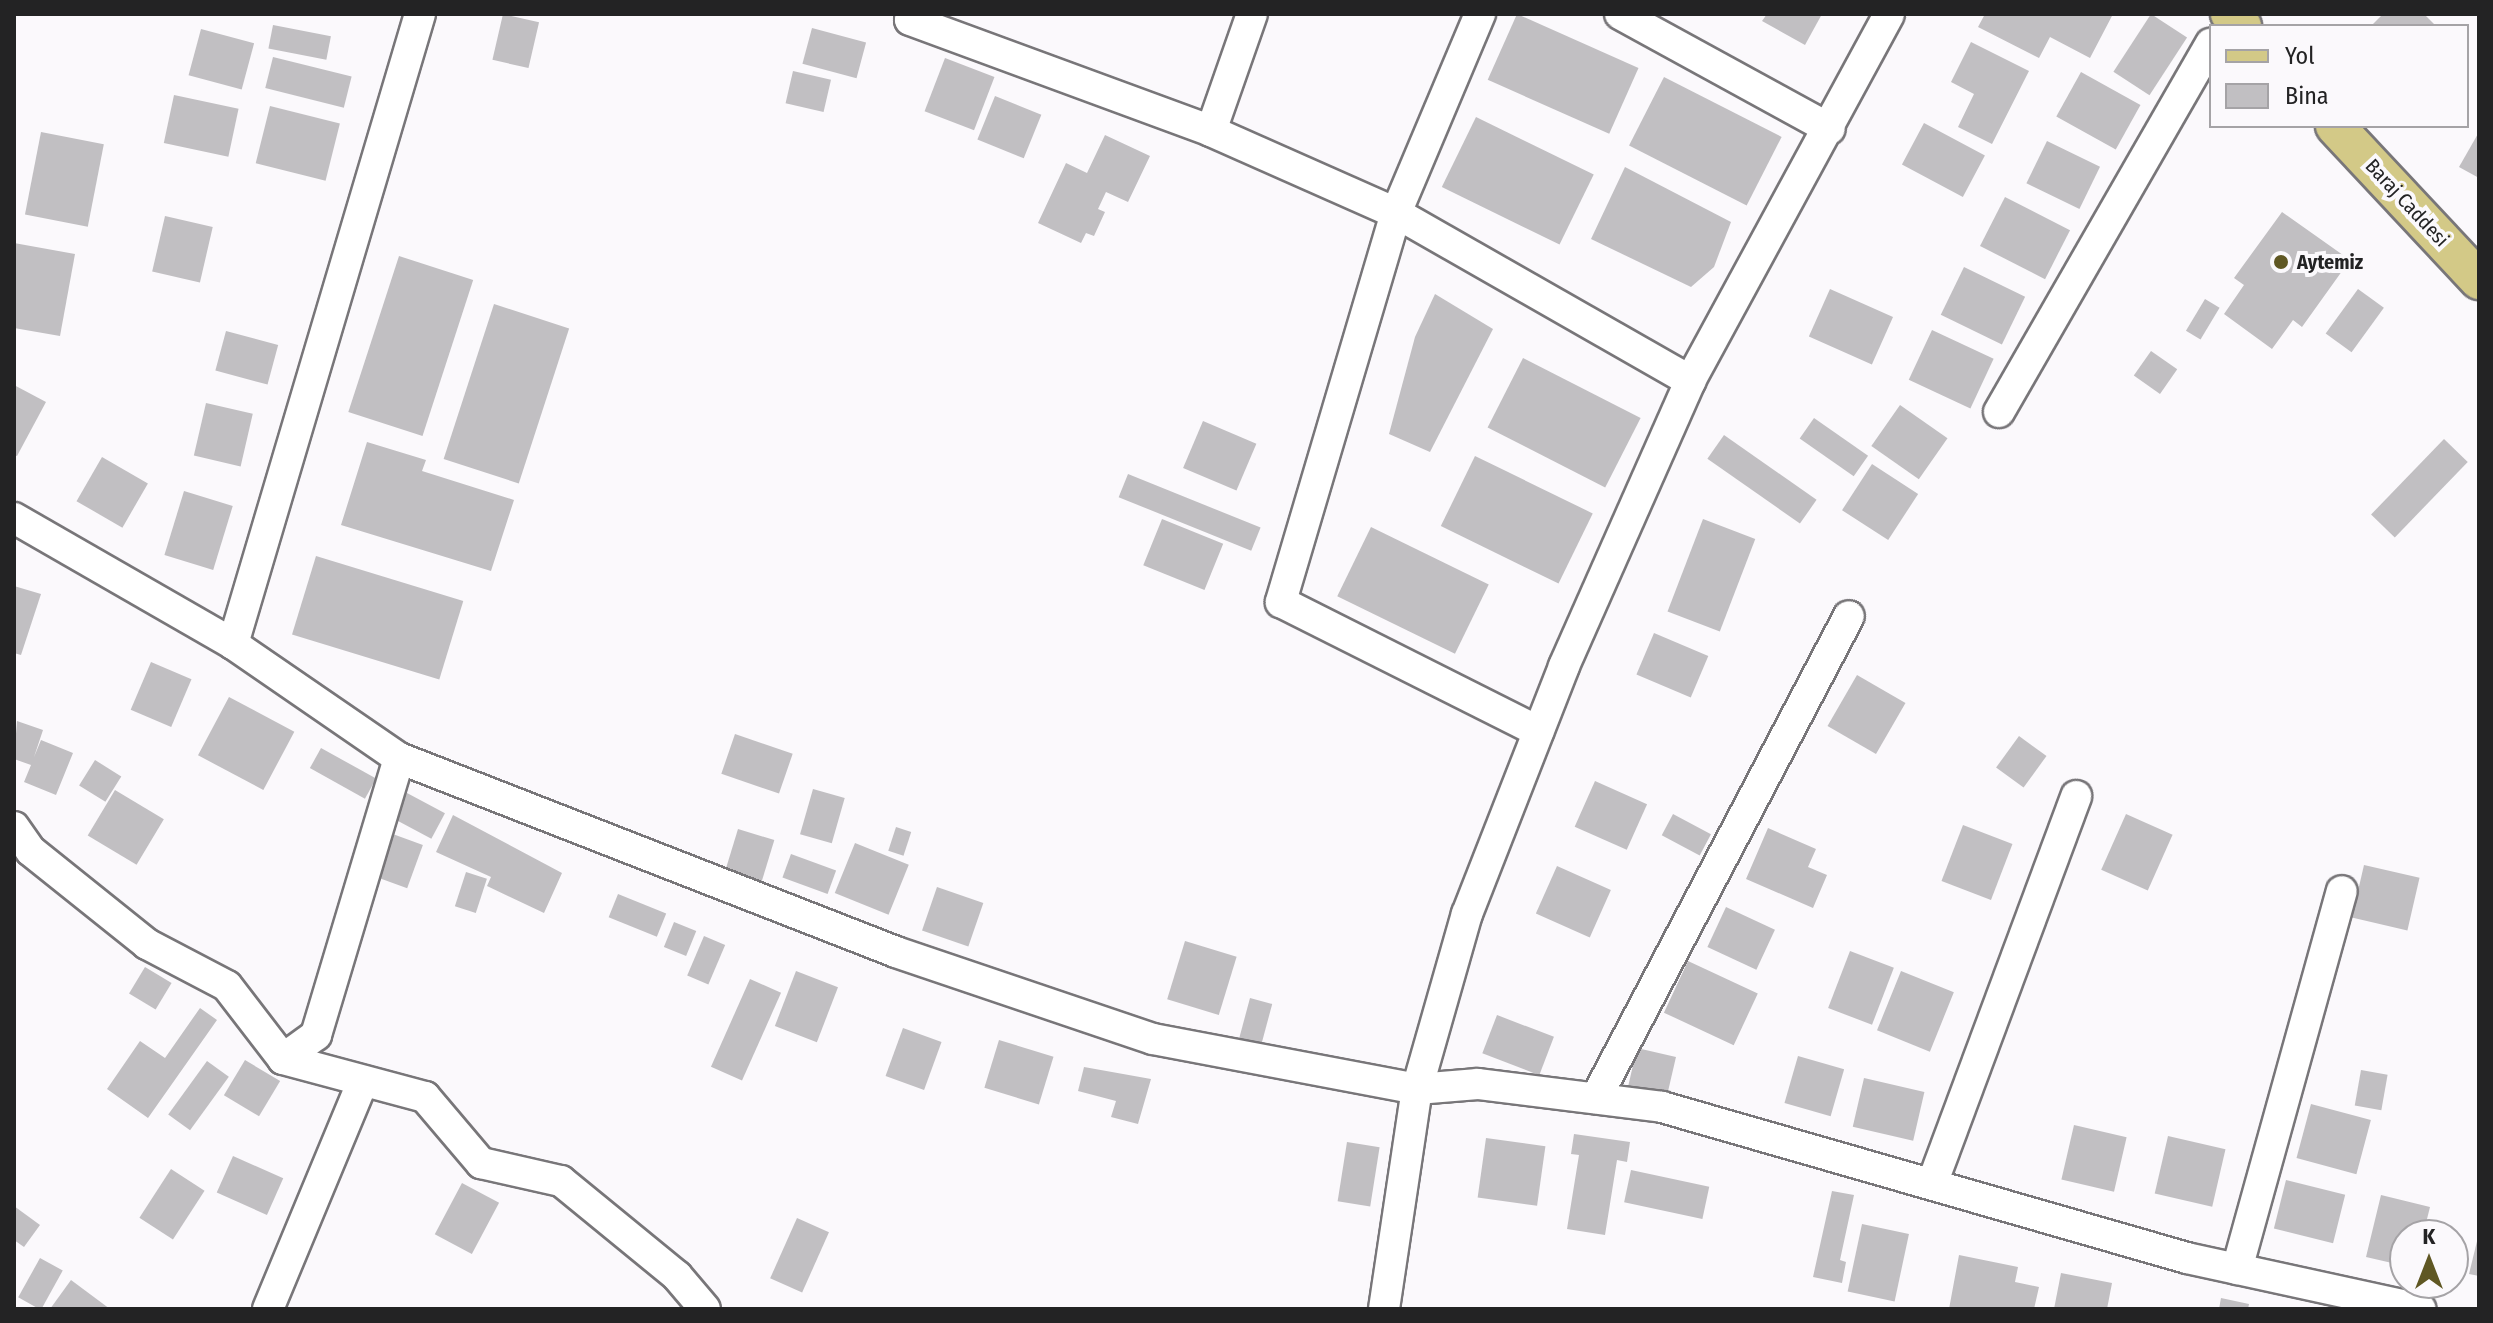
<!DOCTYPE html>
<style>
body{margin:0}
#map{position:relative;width:2493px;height:1323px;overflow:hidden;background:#fbf9fc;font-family:"Fira Sans Condensed",sans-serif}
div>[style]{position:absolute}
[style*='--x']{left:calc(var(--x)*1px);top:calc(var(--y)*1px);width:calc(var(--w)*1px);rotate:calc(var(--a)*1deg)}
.building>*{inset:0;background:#c1bfc2;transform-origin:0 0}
.roads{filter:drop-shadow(2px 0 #787679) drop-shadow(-2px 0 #787679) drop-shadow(0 2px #787679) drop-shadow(0 -2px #787679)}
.minor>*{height:30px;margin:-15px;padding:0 15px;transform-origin:15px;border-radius:15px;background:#fff}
.major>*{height:38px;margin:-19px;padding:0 19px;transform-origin:19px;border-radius:19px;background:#d3c987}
.dots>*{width:22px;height:22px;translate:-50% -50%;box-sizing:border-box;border:4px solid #fbf9fc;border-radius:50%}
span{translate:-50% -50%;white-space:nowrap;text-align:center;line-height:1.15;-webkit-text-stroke:8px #fbf9fc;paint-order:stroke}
.street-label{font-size:20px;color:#232324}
.poi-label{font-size:20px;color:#232324;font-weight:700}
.left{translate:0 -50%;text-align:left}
.frame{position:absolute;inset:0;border:16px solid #232324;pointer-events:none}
.legend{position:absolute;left:2209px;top:24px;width:260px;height:104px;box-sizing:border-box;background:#fbf9fc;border:2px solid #a5a3a6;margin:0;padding:10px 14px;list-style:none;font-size:24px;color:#232324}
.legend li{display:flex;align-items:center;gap:16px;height:40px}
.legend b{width:40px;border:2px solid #a5a3a6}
.north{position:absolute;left:2389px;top:1219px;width:80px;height:80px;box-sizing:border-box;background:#fbf9fc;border:2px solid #a5a3a6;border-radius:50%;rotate:0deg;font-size:22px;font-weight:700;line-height:32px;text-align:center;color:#232324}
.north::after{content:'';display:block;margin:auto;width:28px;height:36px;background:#5f5723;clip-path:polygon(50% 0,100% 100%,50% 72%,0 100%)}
</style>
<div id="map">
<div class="building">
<i style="left:503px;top:14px;width:37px;height:47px;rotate:13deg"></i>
<i style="left:1517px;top:14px;width:133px;height:72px;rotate:24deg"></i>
<i style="clip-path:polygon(1767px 14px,1822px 14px,1805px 45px,1762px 21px)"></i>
<i style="clip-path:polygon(1985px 14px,2113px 14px,2090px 58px,2050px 37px,2039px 58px,1978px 27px)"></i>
<i style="left:2151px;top:14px;width:43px;height:69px;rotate:33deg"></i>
<i style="clip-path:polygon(2383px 14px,2424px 14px,2436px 26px,2371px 26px)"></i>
<i style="left:273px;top:25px;width:59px;height:24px;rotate:11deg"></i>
<i style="left:812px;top:28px;width:56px;height:37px;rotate:15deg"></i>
<i style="left:201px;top:29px;width:55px;height:48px;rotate:15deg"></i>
<i style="clip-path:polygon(1971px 42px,2029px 71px,1992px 144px,1958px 127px,1974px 94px,1951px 82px)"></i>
<i style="left:273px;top:57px;width:81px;height:32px;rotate:14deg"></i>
<i style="left:945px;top:58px;width:53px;height:57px;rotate:21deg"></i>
<i style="left:793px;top:71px;width:39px;height:33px;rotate:13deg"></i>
<i style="left:2081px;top:72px;width:68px;height:51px;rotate:29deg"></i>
<i style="left:1664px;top:77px;width:132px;height:77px;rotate:27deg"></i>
<i style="left:174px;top:95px;width:66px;height:49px;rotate:12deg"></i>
<i style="left:995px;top:96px;width:50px;height:47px;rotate:22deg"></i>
<i style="left:270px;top:106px;width:72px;height:59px;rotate:14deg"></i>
<i style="left:1476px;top:117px;width:131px;height:78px;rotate:26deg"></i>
<i style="left:1924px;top:123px;width:69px;height:47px;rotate:28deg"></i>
<i style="left:41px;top:132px;width:64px;height:84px;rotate:11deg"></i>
<i style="clip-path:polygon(2479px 132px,2479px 178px,2459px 167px)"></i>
<i style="clip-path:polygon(1105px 135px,1150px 156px,1128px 202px,1106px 192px,1098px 209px,1105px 212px,1094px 236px,1086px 233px,1081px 243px,1038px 223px,1066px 163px,1087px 173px)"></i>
<i style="left:2047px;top:141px;width:59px;height:47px;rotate:26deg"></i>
<i style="clip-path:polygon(1625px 167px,1731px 222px,1714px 267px,1691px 287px,1591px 239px)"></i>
<i style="left:2005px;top:197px;width:73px;height:55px;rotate:27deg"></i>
<i style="clip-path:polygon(2282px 212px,2350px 260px,2302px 327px,2293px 320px,2272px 349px,2224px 314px,2244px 285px,2234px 278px)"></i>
<i style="left:165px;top:216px;width:49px;height:57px;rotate:13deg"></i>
<i style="clip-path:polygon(14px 243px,75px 254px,60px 336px,14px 328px)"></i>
<i style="left:399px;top:256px;width:78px;height:164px;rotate:18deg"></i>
<i style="left:1964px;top:267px;width:68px;height:53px;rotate:26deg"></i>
<i style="left:1830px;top:289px;width:69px;height:52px;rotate:24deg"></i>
<i style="left:2358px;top:289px;width:32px;height:55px;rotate:36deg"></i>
<i style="clip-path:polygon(1435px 294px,1493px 329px,1430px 452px,1389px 434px,1415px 337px)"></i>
<i style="left:2205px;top:299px;width:17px;height:37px;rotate:31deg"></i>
<i style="left:494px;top:304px;width:79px;height:163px;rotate:18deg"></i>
<i style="left:1932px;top:330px;width:68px;height:55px;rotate:25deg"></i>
<i style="left:226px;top:331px;width:54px;height:41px;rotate:15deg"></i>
<i style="left:2151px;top:351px;width:32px;height:30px;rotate:35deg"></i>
<i style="left:1523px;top:358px;width:132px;height:78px;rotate:27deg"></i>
<i style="clip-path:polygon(14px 385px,46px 402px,17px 456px,14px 455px)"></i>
<i style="left:206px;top:403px;width:48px;height:54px;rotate:13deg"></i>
<i style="left:1900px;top:405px;width:58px;height:50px;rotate:35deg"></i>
<i style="left:1814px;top:418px;width:66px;height:25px;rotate:35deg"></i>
<i style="left:1203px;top:421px;width:58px;height:51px;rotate:23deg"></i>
<i style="left:1724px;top:435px;width:113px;height:29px;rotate:35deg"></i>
<i style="left:2444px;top:439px;width:33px;height:105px;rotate:44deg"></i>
<i style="clip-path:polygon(367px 442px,426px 460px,422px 471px,514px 500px,491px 571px,341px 525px)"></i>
<i style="left:1475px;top:456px;width:131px;height:78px;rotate:26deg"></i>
<i style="left:102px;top:457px;width:53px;height:51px;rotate:30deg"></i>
<i style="left:1872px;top:464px;width:55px;height:55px;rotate:33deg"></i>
<i style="left:1128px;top:474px;width:143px;height:25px;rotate:22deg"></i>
<i style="left:184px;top:491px;width:51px;height:67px;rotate:17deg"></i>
<i style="left:1162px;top:519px;width:66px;height:50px;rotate:22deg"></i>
<i style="left:1703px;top:519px;width:56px;height:99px;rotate:21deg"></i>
<i style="left:1371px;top:527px;width:131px;height:77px;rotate:26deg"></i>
<i style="left:316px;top:556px;width:154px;height:82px;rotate:17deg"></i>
<i style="clip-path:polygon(14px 586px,41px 594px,21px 655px,14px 653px)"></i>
<i style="left:1654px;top:633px;width:59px;height:45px;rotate:23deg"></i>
<i style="left:151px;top:662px;width:44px;height:52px;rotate:23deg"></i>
<i style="left:1857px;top:675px;width:56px;height:59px;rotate:30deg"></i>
<i style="left:229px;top:697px;width:74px;height:66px;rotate:28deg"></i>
<i style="clip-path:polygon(17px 721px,43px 730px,34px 757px,41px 740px,73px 753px,56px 795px,24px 782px,31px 765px,14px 759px)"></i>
<i style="left:735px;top:734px;width:61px;height:42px;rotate:19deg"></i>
<i style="left:2019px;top:736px;width:34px;height:39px;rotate:36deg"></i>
<i style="left:321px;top:748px;width:63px;height:23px;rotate:29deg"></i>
<i style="left:95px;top:760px;width:31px;height:30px;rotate:32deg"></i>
<i style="left:1595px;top:781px;width:57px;height:50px;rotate:24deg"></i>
<i style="left:813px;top:789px;width:33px;height:47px;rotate:16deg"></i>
<i style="left:115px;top:790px;width:57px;height:53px;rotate:31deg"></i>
<i style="left:407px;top:793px;width:43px;height:29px;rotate:28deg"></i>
<i style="left:1673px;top:814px;width:43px;height:24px;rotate:28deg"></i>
<i style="left:2126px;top:814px;width:51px;height:61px;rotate:24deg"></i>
<i style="clip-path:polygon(453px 815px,562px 873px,544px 913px,487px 886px,491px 877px,436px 852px)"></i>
<i style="left:1963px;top:825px;width:53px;height:60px;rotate:21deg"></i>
<i style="left:896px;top:827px;width:16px;height:25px;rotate:18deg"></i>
<i style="clip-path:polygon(1768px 828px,1816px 849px,1808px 867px,1827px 875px,1813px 908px,1746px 879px)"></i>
<i style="left:738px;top:829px;width:38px;height:47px;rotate:17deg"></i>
<i style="left:390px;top:833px;width:35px;height:46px;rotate:20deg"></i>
<i style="left:855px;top:843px;width:58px;height:54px;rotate:22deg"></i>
<i style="left:791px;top:854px;width:48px;height:25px;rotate:20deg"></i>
<i style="left:2364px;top:865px;width:57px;height:54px;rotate:13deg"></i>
<i style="left:1557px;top:866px;width:59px;height:52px;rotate:24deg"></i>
<i style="left:466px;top:872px;width:22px;height:36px;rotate:18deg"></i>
<i style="left:937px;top:887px;width:49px;height:46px;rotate:19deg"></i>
<i style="left:618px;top:894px;width:52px;height:25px;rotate:22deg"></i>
<i style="left:1726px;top:907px;width:54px;height:44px;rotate:25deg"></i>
<i style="left:674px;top:922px;width:24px;height:27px;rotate:22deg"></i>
<i style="left:704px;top:936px;width:23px;height:43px;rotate:23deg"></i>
<i style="left:1185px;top:941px;width:54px;height:61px;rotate:17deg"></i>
<i style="left:1850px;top:951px;width:47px;height:61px;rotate:21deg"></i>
<i style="left:1688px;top:961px;width:77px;height:57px;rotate:25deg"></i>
<i style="left:145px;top:967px;width:31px;height:31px;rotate:31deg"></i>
<i style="left:796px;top:971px;width:45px;height:59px;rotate:21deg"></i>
<i style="left:1901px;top:971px;width:57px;height:64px;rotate:22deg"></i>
<i style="left:750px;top:979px;width:34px;height:96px;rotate:24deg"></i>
<i style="left:1250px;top:998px;width:23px;height:42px;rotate:15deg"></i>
<i style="clip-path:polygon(200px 1008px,217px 1020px,148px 1118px,107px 1089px,140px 1041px,165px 1058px)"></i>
<i style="left:1497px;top:1015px;width:61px;height:41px;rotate:21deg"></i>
<i style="left:903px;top:1028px;width:41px;height:51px;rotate:20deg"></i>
<i style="left:999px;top:1040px;width:57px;height:50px;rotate:17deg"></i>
<i style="left:1637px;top:1048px;width:40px;height:46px;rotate:13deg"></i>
<i style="left:1798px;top:1056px;width:48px;height:49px;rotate:16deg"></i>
<i style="left:245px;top:1060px;width:41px;height:41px;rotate:31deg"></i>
<i style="left:207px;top:1061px;width:27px;height:66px;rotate:36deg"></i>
<i style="clip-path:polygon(1084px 1067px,1151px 1079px,1138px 1124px,1111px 1117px,1116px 1101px,1078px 1091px)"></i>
<i style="left:2361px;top:1070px;width:27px;height:36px;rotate:10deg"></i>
<i style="left:1864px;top:1078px;width:62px;height:50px;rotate:13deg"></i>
<i style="left:2311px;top:1104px;width:62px;height:56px;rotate:15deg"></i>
<i style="left:2074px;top:1125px;width:54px;height:56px;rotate:13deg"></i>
<i style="clip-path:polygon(1574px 1134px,1630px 1142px,1627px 1162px,1617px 1160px,1605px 1235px,1567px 1229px,1579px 1155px,1571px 1154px)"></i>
<i style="left:2168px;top:1136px;width:59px;height:59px;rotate:13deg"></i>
<i style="left:1486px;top:1138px;width:60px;height:60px;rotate:8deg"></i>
<i style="left:1347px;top:1142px;width:33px;height:60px;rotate:9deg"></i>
<i style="left:233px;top:1156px;width:55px;height:40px;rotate:24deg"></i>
<i style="left:171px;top:1169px;width:40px;height:58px;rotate:33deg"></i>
<i style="left:1631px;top:1170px;width:80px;height:33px;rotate:12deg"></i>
<i style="left:2286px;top:1180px;width:61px;height:50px;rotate:14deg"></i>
<i style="left:462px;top:1183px;width:42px;height:58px;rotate:28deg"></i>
<i style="clip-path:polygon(1832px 1191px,1854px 1195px,1840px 1260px,1846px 1262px,1842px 1283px,1813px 1277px)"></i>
<i style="clip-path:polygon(2381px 1195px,2430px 1207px,2423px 1235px,2405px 1235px,2405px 1266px,2366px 1257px)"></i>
<i style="clip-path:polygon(14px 1206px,40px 1225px,24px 1247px,14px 1240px)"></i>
<i style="left:797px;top:1218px;width:35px;height:66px;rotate:24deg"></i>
<i style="left:1862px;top:1224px;width:48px;height:69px;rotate:12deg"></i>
<i style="clip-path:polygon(2479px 1233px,2479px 1276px,2469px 1274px)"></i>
<i style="clip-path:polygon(1959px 1255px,2018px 1267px,2015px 1282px,2039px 1287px,2034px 1309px,1949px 1309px)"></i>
<i style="left:40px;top:1258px;width:26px;height:45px;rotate:29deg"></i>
<i style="clip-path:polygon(2061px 1273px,2112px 1283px,2107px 1309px,2054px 1309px)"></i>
<i style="clip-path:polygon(71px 1280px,110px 1309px,50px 1309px)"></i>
<i style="clip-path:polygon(2221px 1298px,2249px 1304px,2248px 1309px,2219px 1309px)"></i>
</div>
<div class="roads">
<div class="minor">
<i style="--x:912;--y:14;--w:6;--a:108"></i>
<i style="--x:910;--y:20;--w:321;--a:20.2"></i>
<i style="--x:1211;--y:131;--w:202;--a:23.9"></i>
<i style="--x:1396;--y:213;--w:339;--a:29.7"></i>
<i style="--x:1480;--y:14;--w:216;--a:112.9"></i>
<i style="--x:1396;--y:213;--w:406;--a:106.5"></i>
<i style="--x:1281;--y:602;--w:288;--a:26.7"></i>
<i style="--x:1620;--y:14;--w:239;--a:28.7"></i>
<i style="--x:1211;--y:131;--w:124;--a:-70.7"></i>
<i style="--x:1999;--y:412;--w:425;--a:-60.1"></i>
<i style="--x:14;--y:518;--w:253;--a:29.9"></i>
<i style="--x:233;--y:644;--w:201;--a:34.5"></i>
<i style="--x:399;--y:758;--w:534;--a:21.32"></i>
<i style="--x:896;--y:952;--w:271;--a:18.7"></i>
<i style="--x:1153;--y:1039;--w:269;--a:10.7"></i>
<i style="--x:1417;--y:1089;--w:61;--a:-4.7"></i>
<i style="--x:1478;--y:1084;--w:185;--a:7.1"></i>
<i style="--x:1662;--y:1107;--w:546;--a:16.05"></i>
<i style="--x:2187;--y:1258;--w:239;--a:12.3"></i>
<i style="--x:233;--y:644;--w:657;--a:-73.47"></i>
<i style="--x:14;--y:827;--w:29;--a:55"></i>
<i style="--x:31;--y:851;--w:149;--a:38.7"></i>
<i style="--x:147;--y:944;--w:90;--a:27.7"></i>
<i style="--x:227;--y:986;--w:92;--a:52.5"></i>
<i style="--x:283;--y:1059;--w:147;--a:15"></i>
<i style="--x:425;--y:1097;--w:87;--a:49.7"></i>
<i style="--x:481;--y:1163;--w:82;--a:12.7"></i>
<i style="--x:561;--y:1181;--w:150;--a:39.3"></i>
<i style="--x:677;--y:1276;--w:43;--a:49.7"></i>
<i style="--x:283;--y:1059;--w:41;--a:-36"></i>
<i style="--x:316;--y:1035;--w:289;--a:-73.3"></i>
<i style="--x:1596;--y:1098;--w:544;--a:-62.31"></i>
<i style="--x:1932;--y:1184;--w:414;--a:-69.6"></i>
<i style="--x:2237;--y:1269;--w:392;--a:-74.5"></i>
<i style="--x:268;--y:1309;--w:247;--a:-67.4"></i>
<i style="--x:1384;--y:1309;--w:222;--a:-81.5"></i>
<i style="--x:1417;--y:1089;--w:182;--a:-74.1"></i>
<i style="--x:1467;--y:914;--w:266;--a:-68.6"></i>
<i style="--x:1564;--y:666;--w:312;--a:-66.1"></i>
<i style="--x:1690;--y:381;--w:417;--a:-61.5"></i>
</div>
<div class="major">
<i style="--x:2230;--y:14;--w:17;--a:45"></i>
<i style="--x:2335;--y:126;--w:211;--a:46.9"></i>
</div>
</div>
<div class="dots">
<i style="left:2281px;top:262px;background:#5f5723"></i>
</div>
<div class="street-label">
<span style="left:2407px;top:203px;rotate:47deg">Baraj Caddesi</span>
</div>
<div class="poi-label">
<span class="left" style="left:2297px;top:262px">Aytemiz</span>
</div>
<div class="frame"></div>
<ul class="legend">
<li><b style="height:10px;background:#d3c987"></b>Yol</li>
<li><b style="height:22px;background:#c1bfc2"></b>Bina</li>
</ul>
<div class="north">K</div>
</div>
